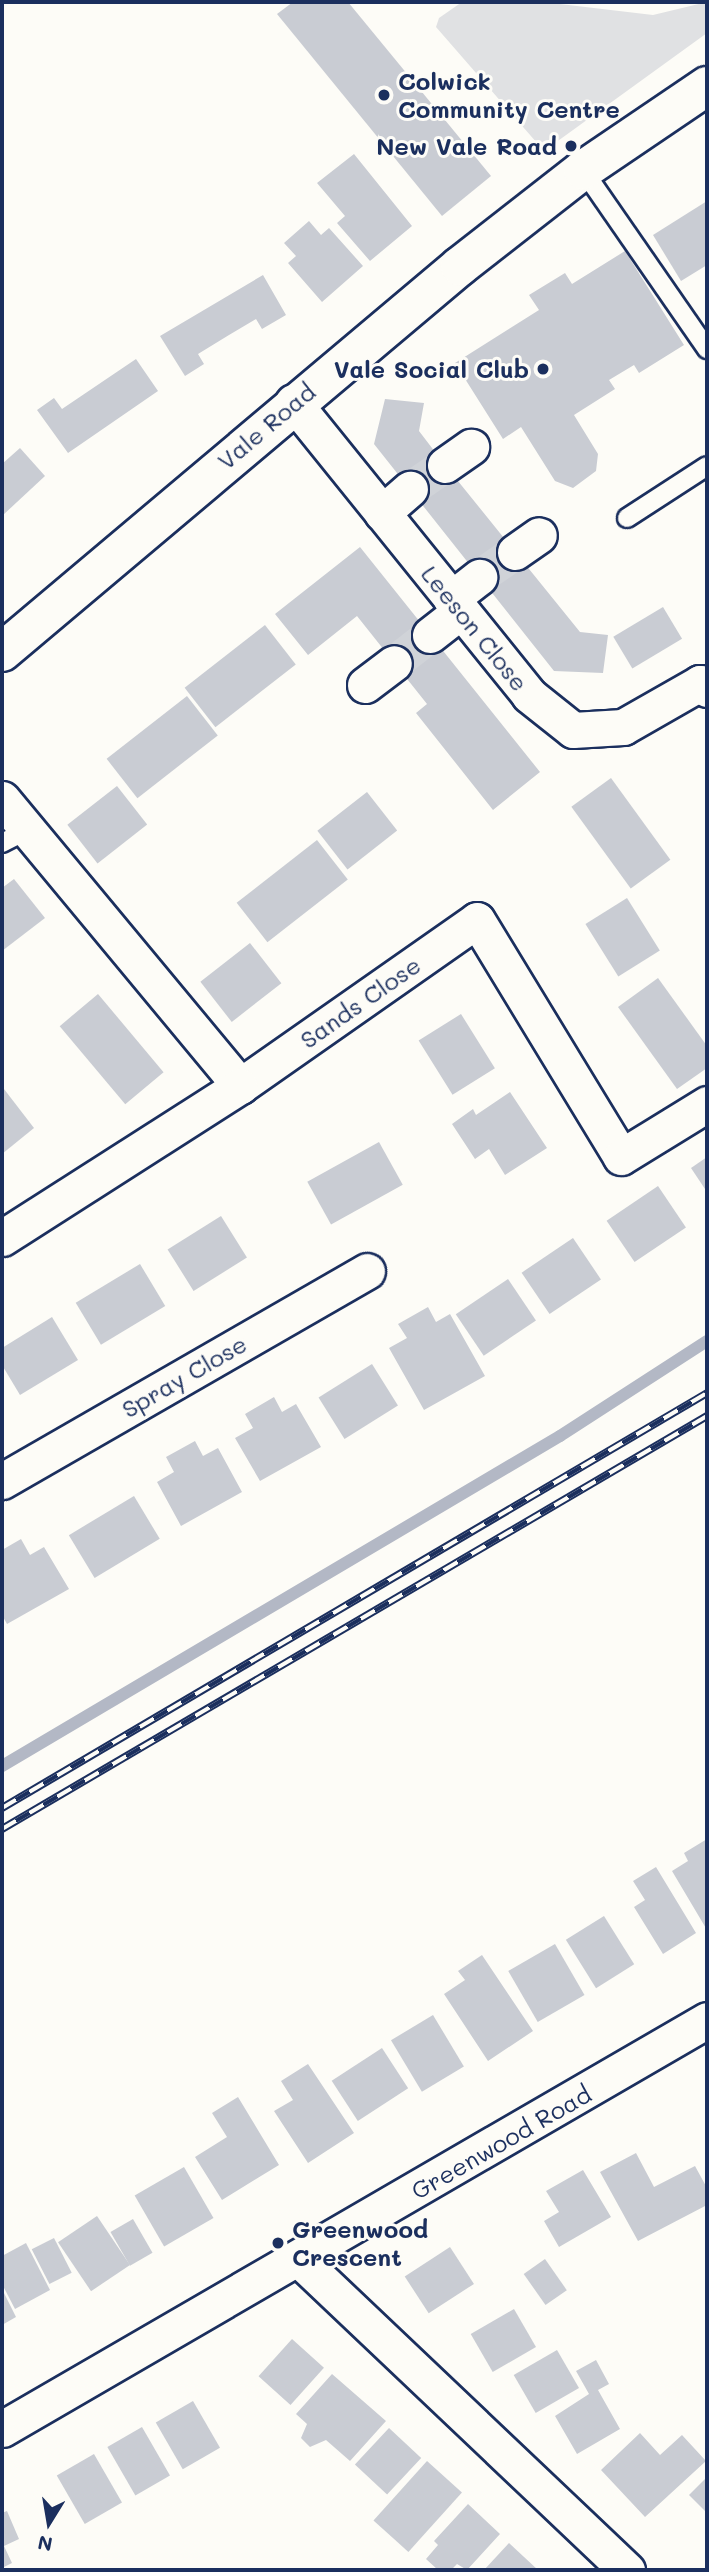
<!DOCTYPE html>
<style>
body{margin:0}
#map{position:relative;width:709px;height:2572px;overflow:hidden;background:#fdfcf7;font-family:Mali,sans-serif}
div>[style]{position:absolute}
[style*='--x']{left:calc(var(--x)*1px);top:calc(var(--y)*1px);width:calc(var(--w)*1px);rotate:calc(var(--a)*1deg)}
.green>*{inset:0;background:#e0e1e3}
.stream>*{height:12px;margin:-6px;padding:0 6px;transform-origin:6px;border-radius:6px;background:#b3b8c5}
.building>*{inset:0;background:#c9ccd3;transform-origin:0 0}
.minor-tunnel>*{height:35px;margin-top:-17.5px;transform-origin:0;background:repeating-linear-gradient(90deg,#d0d3d8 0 35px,transparent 0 53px)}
.roads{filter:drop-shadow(2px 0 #1b2f5e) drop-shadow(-2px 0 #1b2f5e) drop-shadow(0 2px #1b2f5e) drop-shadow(0 -2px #1b2f5e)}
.service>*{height:18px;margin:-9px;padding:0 9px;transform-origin:9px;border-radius:9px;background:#fdfcf7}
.minor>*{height:35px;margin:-17.5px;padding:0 17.5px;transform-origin:17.5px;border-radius:17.5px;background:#fdfcf7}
.tertiary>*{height:38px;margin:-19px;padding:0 19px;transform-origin:19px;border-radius:19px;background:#fdfcf7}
.rail>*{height:8px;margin-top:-4px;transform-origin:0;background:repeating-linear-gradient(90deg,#fdfcf7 0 16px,#1b2f5e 0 32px);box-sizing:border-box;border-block:2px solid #1b2f5e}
.dots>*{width:19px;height:19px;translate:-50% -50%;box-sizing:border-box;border:4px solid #fdfcf7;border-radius:50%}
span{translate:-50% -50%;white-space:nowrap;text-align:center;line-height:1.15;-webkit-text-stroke:6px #fdfcf7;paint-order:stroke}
.poi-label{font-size:24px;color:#1b2f5e;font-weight:700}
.left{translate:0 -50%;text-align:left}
.right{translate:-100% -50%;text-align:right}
.street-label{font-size:24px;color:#1b2f5e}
.frame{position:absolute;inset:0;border:4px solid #1b2f5e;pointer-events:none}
.north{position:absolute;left:14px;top:2488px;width:70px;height:70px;-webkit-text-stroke:5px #fdfcf7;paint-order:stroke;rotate:191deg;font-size:19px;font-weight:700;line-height:28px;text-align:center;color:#1b2f5e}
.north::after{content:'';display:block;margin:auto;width:24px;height:32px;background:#1b2f5e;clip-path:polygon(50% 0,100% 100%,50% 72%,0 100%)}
</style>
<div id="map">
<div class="green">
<i style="clip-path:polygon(462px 2px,543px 2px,653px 15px,707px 2px,707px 33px,544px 151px,436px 27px,439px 18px)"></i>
</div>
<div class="stream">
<i style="--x:2;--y:1766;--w:648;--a:-30.6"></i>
<i style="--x:560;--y:1436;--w:175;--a:-32.9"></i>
</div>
<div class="building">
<i style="clip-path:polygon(293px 2px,348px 2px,491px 176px,442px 216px,277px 14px)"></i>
<i style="clip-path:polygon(354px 154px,412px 226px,370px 261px,337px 223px,345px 216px,317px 183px)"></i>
<i style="clip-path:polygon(707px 201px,707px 265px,681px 281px,653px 235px)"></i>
<i style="clip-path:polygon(309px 221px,321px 235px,329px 228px,363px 266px,322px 302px,288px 263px,296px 256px,284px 243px)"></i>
<i style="clip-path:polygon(625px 251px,684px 345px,639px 373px,634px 365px,609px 380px,615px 389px,574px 415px,598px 454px,596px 471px,573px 488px,555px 481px,521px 427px,503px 439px,455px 363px,539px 310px,529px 295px,565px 273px,572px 284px)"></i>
<i style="clip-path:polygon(263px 275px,286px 315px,262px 329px,256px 319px,229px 335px,198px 354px,204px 364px,185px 376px,160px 336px)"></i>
<i style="clip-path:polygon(136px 359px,158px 391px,68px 453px,37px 410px,54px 398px,62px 409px)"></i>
<i style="clip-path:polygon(385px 399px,424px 403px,419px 431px,445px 465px,580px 632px,608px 635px,603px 673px,554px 671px,374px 444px)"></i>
<i style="clip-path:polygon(20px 448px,45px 476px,2px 516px,2px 464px)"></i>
<i style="clip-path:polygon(360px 547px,540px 772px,493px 810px,416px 713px,427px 704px,357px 616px,308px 655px,275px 614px)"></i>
<i style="left:663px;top:607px;width:37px;height:58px;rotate:59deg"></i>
<i style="left:265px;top:625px;width:50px;height:102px;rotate:52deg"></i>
<i style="left:187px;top:696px;width:50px;height:102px;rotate:52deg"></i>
<i style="left:611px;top:778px;width:101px;height:49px;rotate:54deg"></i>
<i style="left:117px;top:786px;width:49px;height:63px;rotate:52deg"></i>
<i style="left:367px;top:792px;width:49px;height:63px;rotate:52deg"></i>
<i style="left:317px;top:840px;width:50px;height:102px;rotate:52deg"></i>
<i style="clip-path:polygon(14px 879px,45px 918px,2px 951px,2px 888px)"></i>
<i style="left:627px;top:898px;width:62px;height:49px;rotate:58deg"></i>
<i style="left:250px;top:943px;width:51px;height:63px;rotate:52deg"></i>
<i style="clip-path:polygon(658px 978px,707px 1046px,707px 1068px,677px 1089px,618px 1007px)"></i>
<i style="left:98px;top:994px;width:102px;height:50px;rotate:50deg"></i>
<i style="left:461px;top:1014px;width:64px;height:50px;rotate:58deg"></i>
<i style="clip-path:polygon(4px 1089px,34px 1128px,2px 1154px,2px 1091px)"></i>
<i style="clip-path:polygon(510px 1092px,547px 1148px,505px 1175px,489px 1149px,475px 1159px,452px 1124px,473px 1109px,476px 1115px)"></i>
<i style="left:379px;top:1142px;width:49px;height:82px;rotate:61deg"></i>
<i style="clip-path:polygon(707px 1157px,707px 1192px,691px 1168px)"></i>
<i style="left:658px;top:1186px;width:50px;height:62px;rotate:56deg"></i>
<i style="left:221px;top:1216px;width:49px;height:63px;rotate:58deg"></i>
<i style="left:573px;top:1238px;width:50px;height:62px;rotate:56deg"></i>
<i style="left:140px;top:1264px;width:49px;height:75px;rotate:59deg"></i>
<i style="left:508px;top:1279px;width:50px;height:63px;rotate:56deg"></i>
<i style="clip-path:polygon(428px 1307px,436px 1322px,450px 1314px,485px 1376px,424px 1410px,389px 1348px,407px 1338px,398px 1324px)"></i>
<i style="clip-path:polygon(52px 1317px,78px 1360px,20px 1395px,2px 1365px,2px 1348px)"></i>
<i style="left:372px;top:1364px;width:49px;height:63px;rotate:58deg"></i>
<i style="clip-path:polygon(274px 1397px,282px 1412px,296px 1404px,321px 1447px,260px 1481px,235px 1438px,253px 1428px,245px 1414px)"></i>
<i style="clip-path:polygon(195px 1441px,203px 1456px,218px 1448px,242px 1492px,181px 1526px,157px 1482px,174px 1472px,166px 1457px)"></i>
<i style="left:134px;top:1496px;width:50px;height:76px;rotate:59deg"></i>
<i style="clip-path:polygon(21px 1539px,30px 1555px,44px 1547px,69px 1589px,7px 1624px,2px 1615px,2px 1550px)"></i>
<i style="clip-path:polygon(707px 1839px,707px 1930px,672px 1871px,688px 1861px,684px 1853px)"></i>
<i style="clip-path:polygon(656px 1867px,696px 1933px,663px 1954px,634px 1907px,645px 1900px,633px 1881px)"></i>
<i style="left:604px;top:1916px;width:57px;height:45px;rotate:58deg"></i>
<i style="left:555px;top:1944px;width:59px;height:54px;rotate:60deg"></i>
<i style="clip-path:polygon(482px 1955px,533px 2031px,488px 2061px,444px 1994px,465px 1980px,458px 1971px)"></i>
<i style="left:433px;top:2015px;width:60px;height:49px;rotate:59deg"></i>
<i style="left:382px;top:2048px;width:48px;height:60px;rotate:57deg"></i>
<i style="clip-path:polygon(308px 2064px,354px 2133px,308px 2163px,274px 2111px,293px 2100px,281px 2081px)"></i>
<i style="clip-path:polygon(238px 2097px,279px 2165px,222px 2200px,195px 2157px,227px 2137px,212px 2113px)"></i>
<i style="clip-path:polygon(636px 2153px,654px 2187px,695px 2166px,707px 2188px,707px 2205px,638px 2241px,600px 2172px)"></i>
<i style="left:184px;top:2167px;width:59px;height:57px;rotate:60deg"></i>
<i style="clip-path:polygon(583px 2170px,611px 2217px,559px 2247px,544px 2221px,559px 2212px,546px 2191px)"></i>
<i style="left:97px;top:2216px;width:59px;height:47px;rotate:56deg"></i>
<i style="left:133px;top:2219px;width:39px;height:26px;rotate:60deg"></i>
<i style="left:54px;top:2238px;width:39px;height:25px;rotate:63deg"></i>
<i style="clip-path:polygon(26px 2243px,50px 2290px,15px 2309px,2px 2284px,2px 2256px)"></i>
<i style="left:450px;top:2247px;width:44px;height:54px;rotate:57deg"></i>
<i style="left:545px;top:2259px;width:38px;height:26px;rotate:55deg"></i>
<i style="clip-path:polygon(2px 2289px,16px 2317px,2px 2325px)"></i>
<i style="left:514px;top:2309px;width:44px;height:50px;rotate:60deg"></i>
<i style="left:292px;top:2339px;width:43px;height:50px;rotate:42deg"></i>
<i style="left:557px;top:2350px;width:44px;height:50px;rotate:60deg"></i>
<i style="clip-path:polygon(596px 2360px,609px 2384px,598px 2390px,620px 2429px,577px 2454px,555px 2416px,589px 2394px,576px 2371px)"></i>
<i style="clip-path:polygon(332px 2374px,386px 2421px,350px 2461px,326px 2440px,310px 2447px,301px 2438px,307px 2424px,296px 2414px)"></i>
<i style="left:193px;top:2401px;width:54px;height:43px;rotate:60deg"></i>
<i style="left:142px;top:2427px;width:56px;height:40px;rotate:60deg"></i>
<i style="left:389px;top:2428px;width:44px;height:50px;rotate:43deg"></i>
<i style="clip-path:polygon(640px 2433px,660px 2455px,682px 2435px,706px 2461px,645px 2517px,601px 2470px)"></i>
<i style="left:94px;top:2454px;width:56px;height:43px;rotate:60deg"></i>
<i style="left:427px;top:2461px;width:47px;height:80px;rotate:42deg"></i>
<i style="clip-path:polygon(707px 2477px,707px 2513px,689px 2495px)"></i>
<i style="clip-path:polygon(468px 2504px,500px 2534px,467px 2570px,457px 2564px,451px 2570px,438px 2570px,426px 2559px,438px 2545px,434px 2541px)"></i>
<i style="clip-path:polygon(7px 2511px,19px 2539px,4px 2546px,12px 2563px,2px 2568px,2px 2513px)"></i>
<i style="clip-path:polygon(509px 2543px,538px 2570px,484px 2570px)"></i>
</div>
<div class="minor-tunnel">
<i style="--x:410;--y:489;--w:42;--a:-34.4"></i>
<i style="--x:479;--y:577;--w:44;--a:-34.8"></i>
<i style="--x:394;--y:663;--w:46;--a:-37.9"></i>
</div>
<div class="roads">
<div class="service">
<i style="--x:583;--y:170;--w:218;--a:55.3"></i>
<i style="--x:627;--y:518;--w:95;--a:-33"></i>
<i style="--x:2;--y:843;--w:29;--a:-27"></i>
</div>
<div class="minor">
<i style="--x:293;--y:402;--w:376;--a:51.1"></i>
<i style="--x:529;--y:695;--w:56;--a:38.5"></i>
<i style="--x:573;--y:730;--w:50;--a:-3.4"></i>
<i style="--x:623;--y:727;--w:89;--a:-29.7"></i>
<i style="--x:700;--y:683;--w:9;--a:41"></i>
<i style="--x:445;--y:465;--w:32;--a:-35"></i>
<i style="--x:382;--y:513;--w:37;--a:-41"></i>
<i style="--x:515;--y:552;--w:29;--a:-35"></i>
<i style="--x:451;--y:599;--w:36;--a:-38"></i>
<i style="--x:430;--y:635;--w:39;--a:-38"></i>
<i style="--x:365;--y:685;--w:36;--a:-37"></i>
<i style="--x:2;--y:799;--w:373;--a:50.3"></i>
<i style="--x:240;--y:1086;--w:289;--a:-35"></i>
<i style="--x:477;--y:920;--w:277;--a:58.7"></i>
<i style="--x:621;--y:1157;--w:101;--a:-31.6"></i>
<i style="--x:2;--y:1238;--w:282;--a:-32.6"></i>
<i style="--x:2;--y:1481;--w:421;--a:-29.9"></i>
<i style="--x:300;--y:2260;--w:451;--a:43.5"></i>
<i style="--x:2;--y:2429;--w:815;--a:-30.12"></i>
</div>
<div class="tertiary">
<i style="--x:2;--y:652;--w:599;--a:-40.12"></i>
<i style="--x:460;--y:266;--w:156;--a:-38"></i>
<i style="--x:583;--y:170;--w:150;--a:-34.1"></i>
</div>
</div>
<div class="rail">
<i style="--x:2;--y:1808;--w:818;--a:-30.48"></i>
<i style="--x:2;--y:1829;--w:817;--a:-30.36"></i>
</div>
<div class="dots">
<i style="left:384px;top:95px;background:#1b2f5e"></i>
<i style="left:571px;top:146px;background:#1b2f5e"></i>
<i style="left:543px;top:369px;background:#1b2f5e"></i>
<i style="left:278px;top:2243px;background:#1b2f5e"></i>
</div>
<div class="poi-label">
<span class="left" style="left:398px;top:95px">Colwick<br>Community Centre</span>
<span class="right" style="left:557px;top:146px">New Vale Road</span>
<span class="right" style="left:529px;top:369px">Vale Social Club</span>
<span class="left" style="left:292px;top:2243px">Greenwood<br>Crescent</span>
</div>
<div class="street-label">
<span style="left:266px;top:426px;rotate:-40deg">Vale Road</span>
<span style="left:475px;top:628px;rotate:51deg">Leeson Close</span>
<span style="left:360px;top:1002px;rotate:-35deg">Sands Close</span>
<span style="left:184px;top:1376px;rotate:-30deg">Spray Close</span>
<span style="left:501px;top:2142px;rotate:-30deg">Greenwood Road</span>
</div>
<div class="frame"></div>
<div class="north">N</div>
</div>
